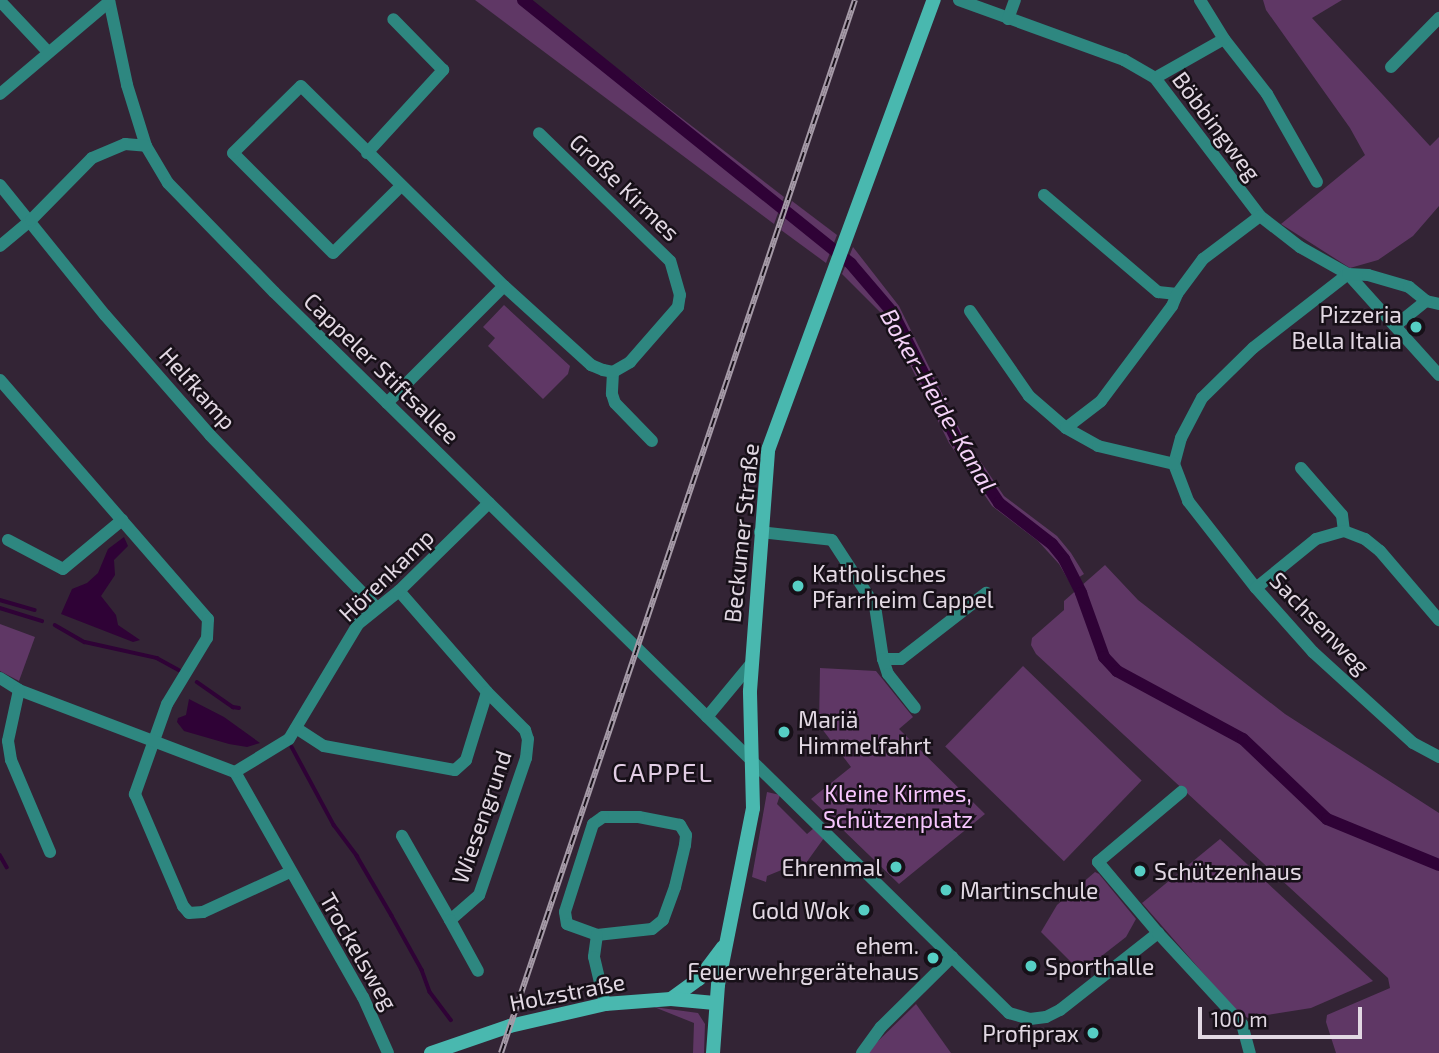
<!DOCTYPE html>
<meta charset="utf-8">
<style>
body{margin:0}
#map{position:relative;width:1439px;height:1053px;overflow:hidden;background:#332435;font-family:"Exo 2",sans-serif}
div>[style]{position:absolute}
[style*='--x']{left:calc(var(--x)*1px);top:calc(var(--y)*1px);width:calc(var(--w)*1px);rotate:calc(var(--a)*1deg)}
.green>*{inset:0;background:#5f3765;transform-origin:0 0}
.water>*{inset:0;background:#2f0236}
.stream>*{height:3.5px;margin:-1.75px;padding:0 1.75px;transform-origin:1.75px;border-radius:1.75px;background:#2f0236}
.canal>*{height:12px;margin:-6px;padding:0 6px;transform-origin:6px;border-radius:6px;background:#2f0236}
.minor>*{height:12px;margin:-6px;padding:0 6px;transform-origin:6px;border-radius:6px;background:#2e8780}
.secondary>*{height:14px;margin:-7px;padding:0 7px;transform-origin:7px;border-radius:7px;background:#49b8af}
.rail>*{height:6px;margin-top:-3px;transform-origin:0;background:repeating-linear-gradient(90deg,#171018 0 10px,#a59aa7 0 20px);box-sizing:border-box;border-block:2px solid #a59aa7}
.dots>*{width:19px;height:19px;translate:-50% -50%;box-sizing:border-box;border:4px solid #171018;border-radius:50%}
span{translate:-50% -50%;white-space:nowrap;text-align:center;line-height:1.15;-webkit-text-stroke:5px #171018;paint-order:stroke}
.street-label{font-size:23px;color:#e2d8e3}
.poi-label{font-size:23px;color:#e2d8e3}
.right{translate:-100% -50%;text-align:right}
.left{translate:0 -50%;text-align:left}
.park-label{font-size:23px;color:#f7c5fe}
.water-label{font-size:24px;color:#f4d2f8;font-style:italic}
.quarter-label{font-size:26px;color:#e2cde4;letter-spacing:2px}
.scale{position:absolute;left:1198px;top:1007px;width:164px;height:32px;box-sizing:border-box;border:4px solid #e2d8e3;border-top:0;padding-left:9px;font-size:21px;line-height:24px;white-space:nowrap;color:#e2d8e3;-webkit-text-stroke:5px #171018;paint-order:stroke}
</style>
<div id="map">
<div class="green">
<i style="clip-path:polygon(475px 0,528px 0,784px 197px,774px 224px)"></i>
<i style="clip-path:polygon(1263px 0,1342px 0,1312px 18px,1430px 146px,1439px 137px,1439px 206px,1413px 236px,1378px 260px,1350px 268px,1281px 224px,1365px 155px,1350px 128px,1266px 10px)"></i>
<i style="clip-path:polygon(792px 201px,837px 235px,826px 263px,781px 230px)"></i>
<i style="clip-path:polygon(853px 247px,899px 306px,962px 434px,1004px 496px,1057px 536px,1071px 553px,1084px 574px,1070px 583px,1059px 564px,1038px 541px,992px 506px,949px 443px,887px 319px,842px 274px)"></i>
<i style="clip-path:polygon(504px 305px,570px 366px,568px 374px,543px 399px,488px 346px,495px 338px,483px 327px)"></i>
<i style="clip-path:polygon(1105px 565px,1138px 600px,1285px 714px,1439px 813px,1439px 1053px,1336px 1053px,1326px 1022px,1327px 1015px,1390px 988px,1388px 978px,1036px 654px,1031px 645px,1032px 638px,1064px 610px,1064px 601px)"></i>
<i style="clip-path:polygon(0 624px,35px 637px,19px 681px,0 671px)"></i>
<i style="left:1023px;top:666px;width:165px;height:112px;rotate:44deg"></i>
<i style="clip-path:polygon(820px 668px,876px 671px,913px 717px,899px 729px,985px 814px,899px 884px,811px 799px,851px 767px,819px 725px)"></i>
<i style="clip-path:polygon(767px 792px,780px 795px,777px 804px,807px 834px,814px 828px,824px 838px,806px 863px,797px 858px,784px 869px,767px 876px,766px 882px,752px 877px)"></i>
<i style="clip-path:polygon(1220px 839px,1373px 981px,1311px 1008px,1248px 1018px,1236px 1011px,1142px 903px)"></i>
<i style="clip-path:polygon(1095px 872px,1099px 874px,1136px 919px,1126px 937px,1081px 972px,1041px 932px,1057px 905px)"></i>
<i style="clip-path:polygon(916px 1004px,951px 1053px,868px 1053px,876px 1043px)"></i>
<i style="clip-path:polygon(654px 1007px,698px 1013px,705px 1024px,704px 1053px,693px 1053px,694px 1023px)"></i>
</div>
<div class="water">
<i style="clip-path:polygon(124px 537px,128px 546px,114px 560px,115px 575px,101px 596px,116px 615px,118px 625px,140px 640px,133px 642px,61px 614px,72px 589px,87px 583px,98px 573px,108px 549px)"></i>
<i style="clip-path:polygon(189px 699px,224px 717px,260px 743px,247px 747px,229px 744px,184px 731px,177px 722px,178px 718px,186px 715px)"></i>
</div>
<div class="stream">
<i style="--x:0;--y:600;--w:36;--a:16"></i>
<i style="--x:0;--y:608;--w:44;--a:17.2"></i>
<i style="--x:55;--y:625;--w:34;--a:30"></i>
<i style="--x:85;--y:642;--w:74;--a:12.5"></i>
<i style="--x:157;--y:658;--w:25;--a:29"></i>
<i style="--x:197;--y:682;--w:44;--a:34.8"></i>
<i style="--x:233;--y:707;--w:6;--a:9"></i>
<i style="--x:292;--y:747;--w:89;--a:61.7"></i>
<i style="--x:334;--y:825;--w:39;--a:53"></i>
<i style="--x:357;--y:856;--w:69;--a:59.7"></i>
<i style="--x:392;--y:916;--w:62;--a:60.9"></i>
<i style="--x:422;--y:970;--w:23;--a:70"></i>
<i style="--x:430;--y:992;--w:35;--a:53"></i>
<i style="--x:0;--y:855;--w:14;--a:60"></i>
</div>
<div class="canal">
<i style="--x:523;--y:0;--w:421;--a:38.8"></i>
<i style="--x:851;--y:264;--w:65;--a:49.4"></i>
<i style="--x:893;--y:313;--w:140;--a:63.3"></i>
<i style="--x:956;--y:438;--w:78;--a:56.5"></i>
<i style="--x:999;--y:503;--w:67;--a:37.7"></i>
<i style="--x:1052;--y:544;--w:19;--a:51"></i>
<i style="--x:1064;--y:559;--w:38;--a:63"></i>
<i style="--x:1081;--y:593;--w:68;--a:70.2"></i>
<i style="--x:1104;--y:657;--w:19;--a:47"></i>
<i style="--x:1117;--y:671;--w:143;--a:28.4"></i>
<i style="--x:1243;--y:739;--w:116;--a:43.6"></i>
<i style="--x:1327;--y:819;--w:121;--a:22.3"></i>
</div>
<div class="minor">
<i style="--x:109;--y:0;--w:87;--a:78"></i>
<i style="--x:127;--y:85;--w:64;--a:72.7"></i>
<i style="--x:146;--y:146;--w:43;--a:59.3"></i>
<i style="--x:168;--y:183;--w:152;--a:45.8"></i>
<i style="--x:274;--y:292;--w:1030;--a:44.45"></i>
<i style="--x:1009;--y:1013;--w:22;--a:16"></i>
<i style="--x:1030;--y:1019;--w:16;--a:-7"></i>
<i style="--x:1046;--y:1017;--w:16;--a:-27"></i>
<i style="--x:1060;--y:1010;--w:125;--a:-38.2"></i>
<i style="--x:1158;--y:933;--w:93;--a:-130.2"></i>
<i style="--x:1098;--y:862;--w:109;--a:-40.1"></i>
<i style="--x:959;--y:0;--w:176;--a:20"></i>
<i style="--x:1124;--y:60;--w:36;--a:30"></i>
<i style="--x:1155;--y:78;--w:173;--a:52.7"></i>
<i style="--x:1260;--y:216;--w:51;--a:37.8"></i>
<i style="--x:1300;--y:247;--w:55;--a:29.4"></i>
<i style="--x:1348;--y:274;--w:136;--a:48"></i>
<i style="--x:0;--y:1;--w:70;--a:46.7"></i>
<i style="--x:1008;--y:19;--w:20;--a:-70"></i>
<i style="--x:1224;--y:39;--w:70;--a:52"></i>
<i style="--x:1267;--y:94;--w:101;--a:60.4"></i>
<i style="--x:1391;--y:67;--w:69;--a:-45.6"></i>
<i style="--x:1155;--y:78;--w:79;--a:-29.5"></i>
<i style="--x:1224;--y:39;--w:46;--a:-121.6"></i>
<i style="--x:0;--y:94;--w:143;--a:-40.2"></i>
<i style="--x:367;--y:153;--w:113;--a:-47.5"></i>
<i style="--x:443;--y:70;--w:71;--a:-134.4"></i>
<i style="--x:0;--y:185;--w:167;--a:51.1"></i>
<i style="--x:105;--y:315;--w:159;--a:48.8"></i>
<i style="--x:210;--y:435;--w:240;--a:46"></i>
<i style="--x:401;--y:186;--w:95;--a:135.4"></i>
<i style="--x:333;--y:253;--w:141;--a:-135"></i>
<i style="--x:233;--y:153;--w:95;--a:-44.6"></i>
<i style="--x:301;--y:86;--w:285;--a:44.6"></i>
<i style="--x:1044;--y:195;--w:150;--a:40.4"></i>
<i style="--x:1158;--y:292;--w:19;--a:6"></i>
<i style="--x:1177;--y:294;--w:44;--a:-53.4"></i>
<i style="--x:1203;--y:259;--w:71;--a:-37"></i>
<i style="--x:0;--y:246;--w:40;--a:-40"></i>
<i style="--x:31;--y:220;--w:87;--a:-45.5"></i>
<i style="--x:92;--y:158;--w:36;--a:-23"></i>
<i style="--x:125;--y:144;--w:21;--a:5"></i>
<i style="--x:1348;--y:274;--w:120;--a:142.1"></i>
<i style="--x:1253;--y:348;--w:71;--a:135.6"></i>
<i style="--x:1202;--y:398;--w:45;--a:117.7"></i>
<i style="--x:1181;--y:438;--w:27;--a:105"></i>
<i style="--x:1174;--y:464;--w:40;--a:69"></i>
<i style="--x:1188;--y:501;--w:110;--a:52"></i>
<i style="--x:1256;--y:588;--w:86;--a:48.3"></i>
<i style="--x:1313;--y:652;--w:135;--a:42.3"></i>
<i style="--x:1413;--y:743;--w:30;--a:28"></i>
<i style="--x:1348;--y:274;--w:20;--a:3"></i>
<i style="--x:1368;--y:275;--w:43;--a:16.3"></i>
<i style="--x:1409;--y:287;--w:22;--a:39"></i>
<i style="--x:1426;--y:301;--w:13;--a:13"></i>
<i style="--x:970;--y:311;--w:103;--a:55.2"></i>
<i style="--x:1029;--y:396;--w:49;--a:40.9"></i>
<i style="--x:1066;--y:428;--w:37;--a:29"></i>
<i style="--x:1098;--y:446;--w:78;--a:13.3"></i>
<i style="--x:1395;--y:326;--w:40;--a:-39"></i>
<i style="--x:613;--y:372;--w:22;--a:93"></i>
<i style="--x:612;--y:394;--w:9;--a:72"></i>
<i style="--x:615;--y:403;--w:53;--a:45.8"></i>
<i style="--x:0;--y:380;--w:317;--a:49"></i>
<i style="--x:208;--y:619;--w:19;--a:93"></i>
<i style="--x:207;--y:638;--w:77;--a:121.2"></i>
<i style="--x:167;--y:704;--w:96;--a:109.6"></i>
<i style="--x:135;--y:794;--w:122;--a:66.8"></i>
<i style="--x:183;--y:906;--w:9;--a:49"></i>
<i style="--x:189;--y:913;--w:14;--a:-4"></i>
<i style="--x:203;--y:912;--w:96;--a:-24.7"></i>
<i style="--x:387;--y:403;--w:165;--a:-45"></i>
<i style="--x:504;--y:286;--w:118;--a:42.2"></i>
<i style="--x:591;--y:365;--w:13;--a:23"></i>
<i style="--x:603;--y:370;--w:10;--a:11"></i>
<i style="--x:613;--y:372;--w:20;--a:-30"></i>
<i style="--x:630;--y:362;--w:73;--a:-48.9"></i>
<i style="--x:678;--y:307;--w:12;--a:-81"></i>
<i style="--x:680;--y:295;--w:35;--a:-106"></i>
<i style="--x:670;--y:261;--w:183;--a:-135.7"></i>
<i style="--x:1066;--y:428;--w:44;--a:-37.6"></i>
<i style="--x:1101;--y:401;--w:119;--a:-53.2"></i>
<i style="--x:1172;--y:306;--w:13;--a:-67"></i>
<i style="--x:1301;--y:468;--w:62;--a:48.9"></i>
<i style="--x:1342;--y:515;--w:16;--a:83"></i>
<i style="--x:760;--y:532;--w:72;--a:6.3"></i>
<i style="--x:832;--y:540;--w:79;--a:56.9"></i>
<i style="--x:875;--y:606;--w:54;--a:81.4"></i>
<i style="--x:883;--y:659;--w:18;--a:0"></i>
<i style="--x:901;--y:659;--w:108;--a:-37.8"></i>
<i style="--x:8;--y:540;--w:62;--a:27.8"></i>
<i style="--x:63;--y:569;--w:77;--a:-39.7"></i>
<i style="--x:1256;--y:588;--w:77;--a:-39.2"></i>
<i style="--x:1316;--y:539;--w:29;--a:-16"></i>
<i style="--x:1344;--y:531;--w:22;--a:21"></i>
<i style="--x:1365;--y:539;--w:19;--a:39"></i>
<i style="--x:1380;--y:551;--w:91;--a:49.5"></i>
<i style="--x:399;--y:591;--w:134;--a:48.9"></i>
<i style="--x:487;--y:692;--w:54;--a:45"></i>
<i style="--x:525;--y:730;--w:9;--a:72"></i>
<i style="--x:528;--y:739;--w:19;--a:96"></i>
<i style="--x:526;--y:758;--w:145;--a:108.9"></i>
<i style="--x:479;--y:895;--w:38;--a:139"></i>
<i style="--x:450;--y:920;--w:97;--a:-119.7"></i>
<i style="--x:883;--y:659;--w:16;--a:72"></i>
<i style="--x:888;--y:674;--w:43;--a:51.5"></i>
<i style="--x:0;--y:678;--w:22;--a:32"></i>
<i style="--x:19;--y:690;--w:231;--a:20.8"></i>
<i style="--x:235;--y:772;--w:259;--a:60.4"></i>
<i style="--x:363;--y:997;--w:61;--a:65.9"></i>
<i style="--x:19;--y:690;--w:52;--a:102.2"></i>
<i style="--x:8;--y:741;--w:19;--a:81"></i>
<i style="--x:11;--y:760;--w:100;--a:67"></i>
<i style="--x:707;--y:717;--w:69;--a:-50.3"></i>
<i style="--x:296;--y:728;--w:33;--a:33"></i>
<i style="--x:324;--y:746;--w:133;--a:10.4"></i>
<i style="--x:455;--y:770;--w:15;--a:-42"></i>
<i style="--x:466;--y:760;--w:71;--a:-72.8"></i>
<i style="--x:235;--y:772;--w:63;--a:-31.4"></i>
<i style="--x:289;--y:739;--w:134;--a:-59"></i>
<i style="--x:358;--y:624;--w:53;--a:-38.8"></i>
<i style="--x:399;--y:591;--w:126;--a:-44.4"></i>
<i style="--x:450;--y:920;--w:58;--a:61.2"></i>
<i style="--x:1158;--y:933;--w:124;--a:47.3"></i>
<i style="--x:1242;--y:1024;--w:30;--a:75"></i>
<i style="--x:597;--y:935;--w:55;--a:-6.2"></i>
<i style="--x:652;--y:929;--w:14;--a:-39"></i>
<i style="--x:663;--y:920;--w:35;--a:-70"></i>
<i style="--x:675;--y:887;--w:43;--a:-76.6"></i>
<i style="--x:685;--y:845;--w:10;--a:-84"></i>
<i style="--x:686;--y:835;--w:12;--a:-121"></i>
<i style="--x:680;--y:825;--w:42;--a:-169"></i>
<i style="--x:639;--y:817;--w:36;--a:180"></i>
<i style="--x:603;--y:817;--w:12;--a:145"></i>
<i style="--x:593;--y:824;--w:92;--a:107.7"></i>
<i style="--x:565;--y:912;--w:12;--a:81"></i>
<i style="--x:567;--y:924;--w:32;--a:20"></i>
<i style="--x:597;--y:935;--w:22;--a:98"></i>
<i style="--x:594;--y:957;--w:48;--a:76.8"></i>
<i style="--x:862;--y:1053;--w:32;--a:-54"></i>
<i style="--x:881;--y:1027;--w:100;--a:-44.6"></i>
</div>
<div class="secondary">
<i style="--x:671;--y:999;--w:34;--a:-36"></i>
<i style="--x:699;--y:979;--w:40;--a:-53"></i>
<i style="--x:431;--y:1053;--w:83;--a:-18.9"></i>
<i style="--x:510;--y:1026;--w:98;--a:-13"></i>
<i style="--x:605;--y:1004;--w:66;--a:-4.3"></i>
<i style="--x:671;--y:999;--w:44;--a:5.2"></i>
<i style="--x:713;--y:1053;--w:68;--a:-85.8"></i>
<i style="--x:718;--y:985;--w:180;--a:-78.8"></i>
<i style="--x:753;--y:808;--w:117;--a:-91.5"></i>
<i style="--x:750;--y:691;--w:242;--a:-85.7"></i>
<i style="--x:768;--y:450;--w:480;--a:-69.8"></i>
</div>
<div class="rail">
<i style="--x:501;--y:1053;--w:1111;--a:-71.42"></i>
</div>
<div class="dots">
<i style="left:1416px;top:327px;background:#56cec4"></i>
<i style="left:798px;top:586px;background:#56cec4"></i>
<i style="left:784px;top:732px;background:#56cec4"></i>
<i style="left:896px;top:867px;background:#56cec4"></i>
<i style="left:1140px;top:871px;background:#56cec4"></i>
<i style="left:946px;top:890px;background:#56cec4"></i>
<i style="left:864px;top:910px;background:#56cec4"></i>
<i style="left:933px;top:958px;background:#56cec4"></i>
<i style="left:1031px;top:966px;background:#56cec4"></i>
<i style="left:1093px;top:1033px;background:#56cec4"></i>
</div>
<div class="street-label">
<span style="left:1217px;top:126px;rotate:53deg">Böbbingweg</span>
<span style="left:625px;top:187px;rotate:44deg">Große Kirmes</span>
<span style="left:382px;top:368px;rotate:44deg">Cappeler Stiftsallee</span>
<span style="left:198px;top:388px;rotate:48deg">Helfkamp</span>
<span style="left:741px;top:533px;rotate:-84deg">Beckumer Straße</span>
<span style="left:386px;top:575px;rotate:-44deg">Hörenkamp</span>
<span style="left:1320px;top:623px;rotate:46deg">Sachsenweg</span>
<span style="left:481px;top:817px;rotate:-71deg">Wiesengrund</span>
<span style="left:359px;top:951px;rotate:60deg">Trockelsweg</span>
<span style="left:567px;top:992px;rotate:-11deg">Holzstraße</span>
</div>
<div class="poi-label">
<span class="right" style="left:1402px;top:327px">Pizzeria<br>Bella Italia</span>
<span class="left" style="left:812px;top:586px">Katholisches<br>Pfarrheim Cappel</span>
<span class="left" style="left:798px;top:732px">Mariä<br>Himmelfahrt</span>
<span class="right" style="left:882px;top:867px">Ehrenmal</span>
<span class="left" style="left:1154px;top:871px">Schützenhaus</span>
<span class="left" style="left:960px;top:890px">Martinschule</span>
<span class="right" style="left:850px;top:910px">Gold Wok</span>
<span class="right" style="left:919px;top:958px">ehem.<br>Feuerwehrgerätehaus</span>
<span class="left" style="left:1045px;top:966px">Sporthalle</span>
<span class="right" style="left:1079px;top:1033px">Profiprax</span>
</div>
<div class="park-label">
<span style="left:898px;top:806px">Kleine Kirmes,<br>Schützenplatz</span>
</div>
<div class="water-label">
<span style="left:939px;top:400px;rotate:60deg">Boker-Heide-Kanal</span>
</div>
<div class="quarter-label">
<span style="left:663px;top:772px">CAPPEL</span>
</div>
<div class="scale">100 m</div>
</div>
